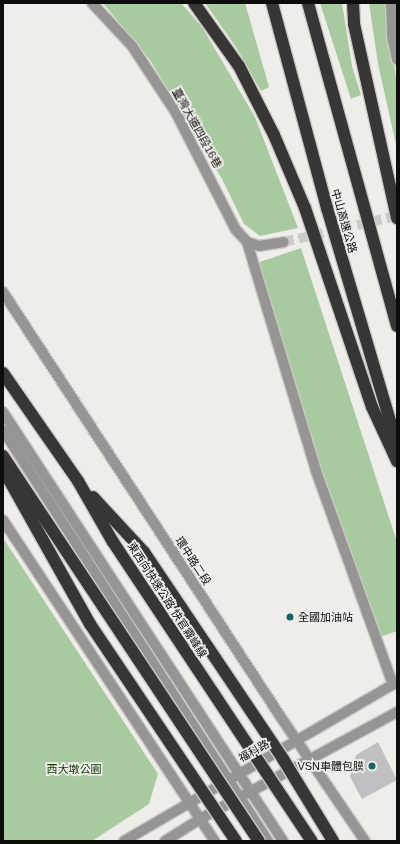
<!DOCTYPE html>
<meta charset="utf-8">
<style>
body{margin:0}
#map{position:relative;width:400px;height:844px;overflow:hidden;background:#efedea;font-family:Helvetica,"Noto Sans TC",sans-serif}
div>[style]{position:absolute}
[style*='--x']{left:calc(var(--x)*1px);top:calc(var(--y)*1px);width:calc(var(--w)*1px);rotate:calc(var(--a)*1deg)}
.green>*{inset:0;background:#a9caa1}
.building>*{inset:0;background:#c0bfc2}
.minor-tunnel>*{height:10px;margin-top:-5px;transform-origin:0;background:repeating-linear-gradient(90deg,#cdcbc9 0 10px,transparent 0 15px)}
.roads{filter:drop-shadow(1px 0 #cbc9c6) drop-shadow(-1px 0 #cbc9c6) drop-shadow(0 1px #cbc9c6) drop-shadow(0 -1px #cbc9c6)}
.minor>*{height:10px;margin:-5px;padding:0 5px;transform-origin:5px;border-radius:5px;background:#969594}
.highway>*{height:12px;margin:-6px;padding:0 6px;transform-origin:6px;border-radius:6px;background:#383634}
.bridges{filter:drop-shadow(1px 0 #cbc9c6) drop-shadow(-1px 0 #cbc9c6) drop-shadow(0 1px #cbc9c6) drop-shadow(0 -1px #cbc9c6)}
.highway-bridge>*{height:12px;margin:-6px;padding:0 6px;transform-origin:6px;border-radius:6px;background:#383634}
.dots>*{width:11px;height:11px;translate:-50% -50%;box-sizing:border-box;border:2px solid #efedea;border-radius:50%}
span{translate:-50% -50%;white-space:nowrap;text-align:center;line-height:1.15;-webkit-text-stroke:3.5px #efedea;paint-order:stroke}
.street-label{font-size:11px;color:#0d0d0c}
.poi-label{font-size:11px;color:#0d0d0c}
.left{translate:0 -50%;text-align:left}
.right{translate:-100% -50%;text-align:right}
.park-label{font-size:11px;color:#0f3802}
.frame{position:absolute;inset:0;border:4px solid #0d0d0c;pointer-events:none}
</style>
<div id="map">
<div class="green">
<i style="clip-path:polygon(103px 3px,181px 3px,202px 27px,255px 117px,298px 228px,260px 236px,244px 224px,222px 179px,150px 60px)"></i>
<i style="clip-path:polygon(205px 3px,245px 3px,269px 87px,261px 91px,236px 47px)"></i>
<i style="clip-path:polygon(320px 3px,342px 3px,352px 66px,361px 95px,351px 99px)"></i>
<i style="clip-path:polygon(369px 3px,386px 3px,397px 86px,397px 149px,378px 64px)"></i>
<i style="clip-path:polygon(301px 248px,397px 542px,397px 631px,380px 637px,318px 465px,257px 263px)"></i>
<i style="clip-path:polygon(3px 538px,158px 774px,149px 804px,92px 841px,3px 841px)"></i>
</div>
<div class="building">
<i style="clip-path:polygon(378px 742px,397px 780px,362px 799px,350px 777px,356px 755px)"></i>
</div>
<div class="minor-tunnel">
<i style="--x:284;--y:242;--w:116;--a:-13"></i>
</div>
<div class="roads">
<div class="minor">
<i style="--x:92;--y:3;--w:59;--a:47.1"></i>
<i style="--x:132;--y:46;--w:80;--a:56.7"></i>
<i style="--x:176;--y:113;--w:131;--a:62.9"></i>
<i style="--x:236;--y:230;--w:16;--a:47"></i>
<i style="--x:247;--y:242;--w:13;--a:18"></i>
<i style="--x:259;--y:246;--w:25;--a:-9"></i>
<i style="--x:391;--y:3;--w:33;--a:88"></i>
<i style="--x:392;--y:36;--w:24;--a:78"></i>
<i style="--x:247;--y:242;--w:239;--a:73.2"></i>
<i style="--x:316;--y:471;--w:227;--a:70.2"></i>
<i style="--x:3;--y:292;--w:506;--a:56.84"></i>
<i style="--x:280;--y:716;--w:151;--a:55.8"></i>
<i style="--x:3;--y:412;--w:512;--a:56.87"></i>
<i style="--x:3;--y:430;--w:489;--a:57.2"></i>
<i style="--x:3;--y:520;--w:385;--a:56.6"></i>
<i style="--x:124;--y:841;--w:316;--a:-30.2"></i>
<i style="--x:165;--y:841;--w:41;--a:-32.2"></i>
<i style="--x:200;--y:819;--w:224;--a:-28.5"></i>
</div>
<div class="highway">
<i style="--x:194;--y:3;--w:77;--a:54.5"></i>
<i style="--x:239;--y:66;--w:77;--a:63.1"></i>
<i style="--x:274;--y:135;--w:79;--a:67"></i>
<i style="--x:305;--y:208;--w:210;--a:71.4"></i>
<i style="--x:372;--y:407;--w:60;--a:65.2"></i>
<i style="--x:272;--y:3;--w:212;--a:75"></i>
<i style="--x:327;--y:208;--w:246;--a:73.5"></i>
<i style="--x:308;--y:3;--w:335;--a:74.6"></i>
<i style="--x:353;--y:3;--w:21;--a:87"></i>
<i style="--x:354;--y:24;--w:199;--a:77.5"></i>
</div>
</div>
<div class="bridges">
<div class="highway-bridge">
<i style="--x:3;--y:373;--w:131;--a:55.2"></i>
<i style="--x:78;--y:481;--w:70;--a:60.2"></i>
<i style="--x:113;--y:542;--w:359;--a:56.4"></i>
<i style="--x:3;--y:456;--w:462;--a:56.4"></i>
<i style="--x:3;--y:469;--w:178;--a:60.7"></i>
<i style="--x:90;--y:624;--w:262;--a:56.1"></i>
<i style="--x:93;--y:497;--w:75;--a:47.2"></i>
<i style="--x:144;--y:552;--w:249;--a:56.1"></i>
<i style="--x:283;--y:759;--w:96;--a:58.6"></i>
</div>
</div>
<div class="dots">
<i style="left:290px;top:617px;background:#186561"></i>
<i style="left:372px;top:766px;background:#186561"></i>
</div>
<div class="street-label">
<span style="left:197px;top:128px;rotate:61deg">臺灣大道四段16巷</span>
<span style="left:344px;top:221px;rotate:74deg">中山高速公路</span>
<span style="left:193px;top:561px;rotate:57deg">環中路二段</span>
<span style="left:167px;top:600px;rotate:57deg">東西向快速公路 快官霧峰線</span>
<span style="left:254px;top:751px;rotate:-29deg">福科路</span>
</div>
<div class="poi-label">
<span class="left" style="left:298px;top:617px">全國加油站</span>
<span class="right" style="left:364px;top:766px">VSN車體包膜</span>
</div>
<div class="park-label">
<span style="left:74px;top:769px">西大墩公園</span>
</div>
<div class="frame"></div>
</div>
